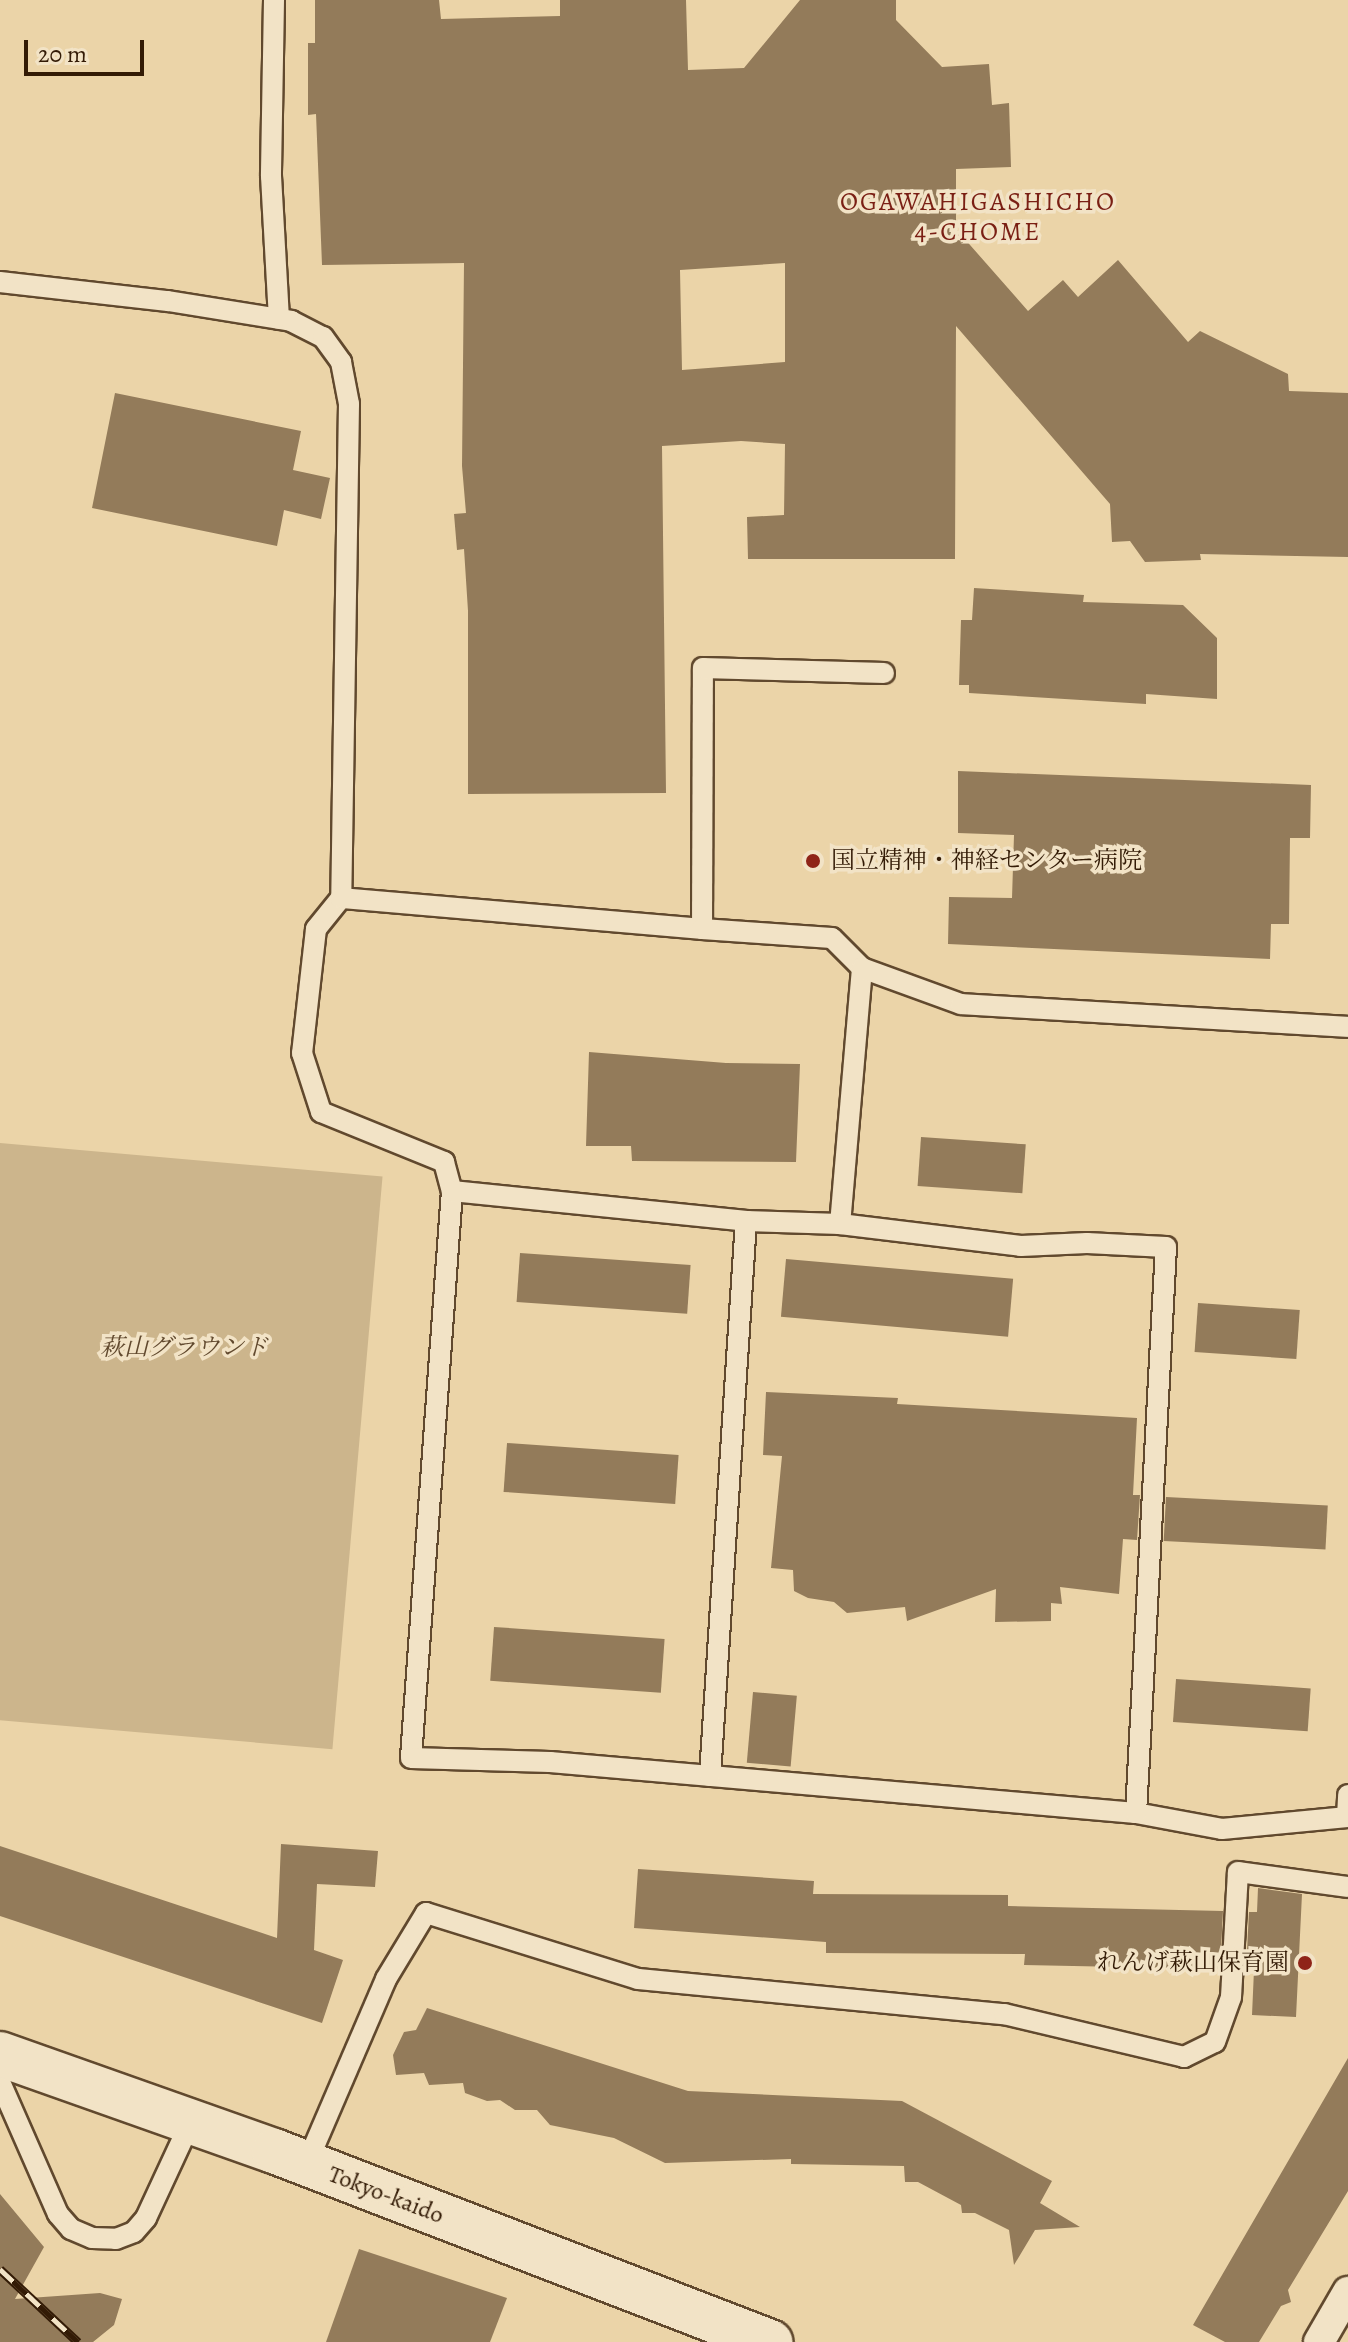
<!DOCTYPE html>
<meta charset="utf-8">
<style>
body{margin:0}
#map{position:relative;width:1348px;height:2342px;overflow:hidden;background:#ebd4a8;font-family:Alegreya,"Noto Serif JP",serif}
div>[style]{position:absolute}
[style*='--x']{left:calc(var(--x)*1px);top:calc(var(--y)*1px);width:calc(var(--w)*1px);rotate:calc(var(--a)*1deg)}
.green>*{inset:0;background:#ccb58c;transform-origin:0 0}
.building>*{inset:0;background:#937b5a;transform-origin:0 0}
.roads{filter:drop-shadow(2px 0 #61492e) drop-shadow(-2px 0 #61492e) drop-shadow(0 2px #61492e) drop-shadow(0 -2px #61492e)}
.service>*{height:20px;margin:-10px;padding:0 10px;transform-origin:10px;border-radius:10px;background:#f2e3c6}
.pedestrian>*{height:30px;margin:-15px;padding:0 15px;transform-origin:15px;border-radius:15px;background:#f2e3c6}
.tertiary>*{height:44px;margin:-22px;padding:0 22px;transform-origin:22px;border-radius:22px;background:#f2e3c6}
.rail>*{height:9px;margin-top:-4.5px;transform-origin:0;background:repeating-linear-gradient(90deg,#f2e3c6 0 18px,#331b06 0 36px);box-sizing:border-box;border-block:2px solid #331b06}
.dots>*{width:22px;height:22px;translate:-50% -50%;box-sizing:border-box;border:4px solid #f2e3c6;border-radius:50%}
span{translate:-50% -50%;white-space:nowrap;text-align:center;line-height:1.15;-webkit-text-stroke:7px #f2e3c6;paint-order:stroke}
.poi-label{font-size:24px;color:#331b06}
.left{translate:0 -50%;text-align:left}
.right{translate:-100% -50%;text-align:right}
.park-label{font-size:24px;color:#61492e;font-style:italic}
.street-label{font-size:24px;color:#331b06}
.neighbourhood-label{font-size:26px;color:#7a1f14;letter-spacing:2px}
.scale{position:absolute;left:24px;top:40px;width:120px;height:36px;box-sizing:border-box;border:4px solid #331b06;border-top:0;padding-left:10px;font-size:24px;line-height:28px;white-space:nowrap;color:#331b06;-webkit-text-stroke:6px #f2e3c6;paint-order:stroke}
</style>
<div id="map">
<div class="green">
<i style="left:0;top:1143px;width:384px;height:575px;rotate:5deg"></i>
</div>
<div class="building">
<i style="clip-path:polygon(evenodd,315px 0,439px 0,441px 19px,560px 16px,560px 0,686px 0,688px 70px,744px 68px,800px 0,896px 0,896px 20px,942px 67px,989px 64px,992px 105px,1009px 103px,1011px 167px,956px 169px,956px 229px,1028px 311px,1063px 280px,1078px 297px,1118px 260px,1188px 342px,1200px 331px,1288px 374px,1289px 391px,1348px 393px,1348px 557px,1200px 554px,1201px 560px,1145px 562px,1130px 541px,1112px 542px,1110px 504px,956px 326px,955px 559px,748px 559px,747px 517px,784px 515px,785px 444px,741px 441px,662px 446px,666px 793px,468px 794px,468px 611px,464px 549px,457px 550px,454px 514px,466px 513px,462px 466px,464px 263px,322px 265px,316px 114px,308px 115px,308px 43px,315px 43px,315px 0,785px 263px,785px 362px,682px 370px,680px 270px,785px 263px)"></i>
<i style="clip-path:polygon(115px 393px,301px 431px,293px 470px,330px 478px,321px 519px,284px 510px,277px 546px,92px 508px)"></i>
<i style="clip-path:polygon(974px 588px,1084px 595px,1083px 602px,1183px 605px,1217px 638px,1217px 699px,1146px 694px,1146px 704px,969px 693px,969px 685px,959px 685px,961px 620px,972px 620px)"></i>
<i style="clip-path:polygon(958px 771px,1311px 785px,1310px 838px,1290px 838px,1289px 924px,1271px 924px,1270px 959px,948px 944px,949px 897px,1012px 898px,1014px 835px,958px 833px)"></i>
<i style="clip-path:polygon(589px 1052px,726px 1063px,800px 1064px,796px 1162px,632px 1161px,631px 1146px,586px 1146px)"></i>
<i style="left:921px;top:1137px;width:105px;height:49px;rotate:4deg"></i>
<i style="left:520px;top:1253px;width:171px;height:49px;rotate:4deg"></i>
<i style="left:786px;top:1259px;width:228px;height:58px;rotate:5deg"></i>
<i style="left:1198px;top:1303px;width:102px;height:49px;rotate:4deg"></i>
<i style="clip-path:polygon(766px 1392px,898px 1398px,897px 1404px,1137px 1418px,1133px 1495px,1140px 1495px,1137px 1540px,1123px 1539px,1119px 1594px,1060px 1587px,1062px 1604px,1051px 1603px,1051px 1621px,995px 1622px,996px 1589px,907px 1621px,905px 1607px,847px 1613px,834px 1602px,808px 1598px,794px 1591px,793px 1570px,771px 1568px,782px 1456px,763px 1455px)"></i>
<i style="left:507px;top:1443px;width:172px;height:49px;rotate:4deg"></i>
<i style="left:1166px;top:1497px;width:162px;height:44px;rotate:3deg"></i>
<i style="left:494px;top:1627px;width:171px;height:54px;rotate:4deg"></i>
<i style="left:1176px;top:1679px;width:135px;height:43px;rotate:4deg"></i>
<i style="left:753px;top:1692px;width:44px;height:71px;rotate:5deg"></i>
<i style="clip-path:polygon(281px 1844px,378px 1851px,375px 1887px,317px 1884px,314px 1950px,343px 1960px,322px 2023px,0 1916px,0 1846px,277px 1938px)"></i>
<i style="clip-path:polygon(638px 1869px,814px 1881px,813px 1894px,1008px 1895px,1008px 1906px,1223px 1911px,1220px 1969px,1024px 1965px,1025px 1954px,826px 1953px,826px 1942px,634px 1928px)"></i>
<i style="clip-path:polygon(1258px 1888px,1302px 1894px,1296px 2017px,1252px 2015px,1254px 1970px,1246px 1970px,1249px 1912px,1257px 1912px)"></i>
<i style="clip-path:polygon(427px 2008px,688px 2091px,902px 2101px,1052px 2181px,1040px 2203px,1080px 2227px,1035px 2230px,1014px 2265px,1009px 2230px,975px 2213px,962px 2213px,961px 2205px,918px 2182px,905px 2182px,904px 2166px,791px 2164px,791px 2159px,665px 2163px,614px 2138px,550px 2125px,537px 2110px,515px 2110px,500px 2100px,487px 2101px,465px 2093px,463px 2083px,429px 2085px,424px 2073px,396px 2075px,393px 2055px,404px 2032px,416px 2030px)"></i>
<i style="clip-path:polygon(1348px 2058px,1348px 2191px,1288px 2290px,1291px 2302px,1281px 2306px,1259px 2342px,1225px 2342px,1193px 2325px)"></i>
<i style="clip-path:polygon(0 2194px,44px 2247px,15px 2299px,100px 2293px,122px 2299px,114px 2325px,93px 2342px,0 2342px)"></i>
<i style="clip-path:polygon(359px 2249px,507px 2298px,490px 2342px,326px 2342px)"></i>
</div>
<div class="roads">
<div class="service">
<i style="--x:274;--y:0;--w:176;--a:91"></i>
<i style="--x:271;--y:176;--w:143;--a:86.8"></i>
<i style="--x:0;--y:282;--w:169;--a:6.5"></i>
<i style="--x:168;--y:301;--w:125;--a:9.2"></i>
<i style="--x:291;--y:321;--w:36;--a:27"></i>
<i style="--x:323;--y:337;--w:31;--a:54"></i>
<i style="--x:341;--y:362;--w:43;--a:79.2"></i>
<i style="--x:349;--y:404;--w:494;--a:90.9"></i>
<i style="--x:341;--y:898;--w:40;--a:129"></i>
<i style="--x:316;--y:929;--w:125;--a:96.4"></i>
<i style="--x:302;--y:1053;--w:62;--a:72.1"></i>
<i style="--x:321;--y:1112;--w:133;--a:22.1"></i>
<i style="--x:444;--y:1162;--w:30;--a:75"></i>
<i style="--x:452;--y:1191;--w:568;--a:94.14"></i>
<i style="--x:411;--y:1758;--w:139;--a:1.6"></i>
<i style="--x:550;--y:1762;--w:588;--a:4.97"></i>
<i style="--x:1136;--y:1813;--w:87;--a:10.5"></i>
<i style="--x:1222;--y:1829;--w:126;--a:-5.5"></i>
<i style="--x:1347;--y:1817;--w:22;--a:-87"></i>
<i style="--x:341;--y:898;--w:362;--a:4.9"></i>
<i style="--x:702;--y:929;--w:261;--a:-89.8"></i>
<i style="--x:703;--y:668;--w:181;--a:1.6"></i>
<i style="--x:702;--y:929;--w:130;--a:4"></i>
<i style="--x:832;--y:938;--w:42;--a:45"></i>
<i style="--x:862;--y:968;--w:257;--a:94.9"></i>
<i style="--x:862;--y:968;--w:105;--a:20"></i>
<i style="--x:961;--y:1004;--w:388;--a:3.4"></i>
<i style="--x:452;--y:1191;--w:296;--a:5.8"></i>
<i style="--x:710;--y:1776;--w:556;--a:-86.29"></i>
<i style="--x:746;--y:1221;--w:94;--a:1.8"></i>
<i style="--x:840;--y:1224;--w:182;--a:6.9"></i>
<i style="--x:1021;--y:1246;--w:66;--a:-2.6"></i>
<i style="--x:1087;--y:1243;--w:79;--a:2.9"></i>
<i style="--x:1166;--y:1247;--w:567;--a:93.03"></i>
<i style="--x:0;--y:2082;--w:144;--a:66.3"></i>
<i style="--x:58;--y:2214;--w:20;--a:49"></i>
<i style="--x:71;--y:2229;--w:23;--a:23"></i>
<i style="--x:92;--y:2238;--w:24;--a:2"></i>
<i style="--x:116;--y:2239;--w:19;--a:-21"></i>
<i style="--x:134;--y:2232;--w:18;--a:-49"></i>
<i style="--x:146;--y:2218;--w:105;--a:-65.1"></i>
<i style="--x:306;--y:2165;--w:202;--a:-66.7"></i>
<i style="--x:386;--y:1979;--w:77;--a:-58.8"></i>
<i style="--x:426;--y:1913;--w:222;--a:17.3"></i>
<i style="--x:638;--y:1979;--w:368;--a:5.5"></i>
<i style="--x:1004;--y:2014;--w:185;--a:13.4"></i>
<i style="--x:1184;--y:2057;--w:34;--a:-26"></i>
<i style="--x:1215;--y:2042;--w:48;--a:-70.4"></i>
<i style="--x:1231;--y:1997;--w:125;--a:-86.8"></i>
<i style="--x:1238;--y:1872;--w:111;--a:7.8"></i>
</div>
<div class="pedestrian">
<i style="--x:1319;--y:2342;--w:58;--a:-59.9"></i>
</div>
<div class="tertiary">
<i style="--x:0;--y:2054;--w:291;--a:19.5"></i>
<i style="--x:274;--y:2151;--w:532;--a:21.06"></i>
</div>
</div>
<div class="rail">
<i style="--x:0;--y:2269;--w:107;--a:43.1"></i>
</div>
<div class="dots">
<i style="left:813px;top:861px;background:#8f2418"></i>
<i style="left:1305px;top:1963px;background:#8f2418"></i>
</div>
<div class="poi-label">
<span class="left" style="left:831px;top:861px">国立精神・神経センター病院</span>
<span class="right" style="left:1289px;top:1963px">れんげ萩山保育園</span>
</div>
<div class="park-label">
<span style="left:184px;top:1348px">萩山グラウンド</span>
</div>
<div class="street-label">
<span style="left:386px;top:2195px;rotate:21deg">Tokyo-kaido</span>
</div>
<div class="neighbourhood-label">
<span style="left:978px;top:217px">OGAWAHIGASHICHO<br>4-CHOME</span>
</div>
<div class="scale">20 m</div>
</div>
